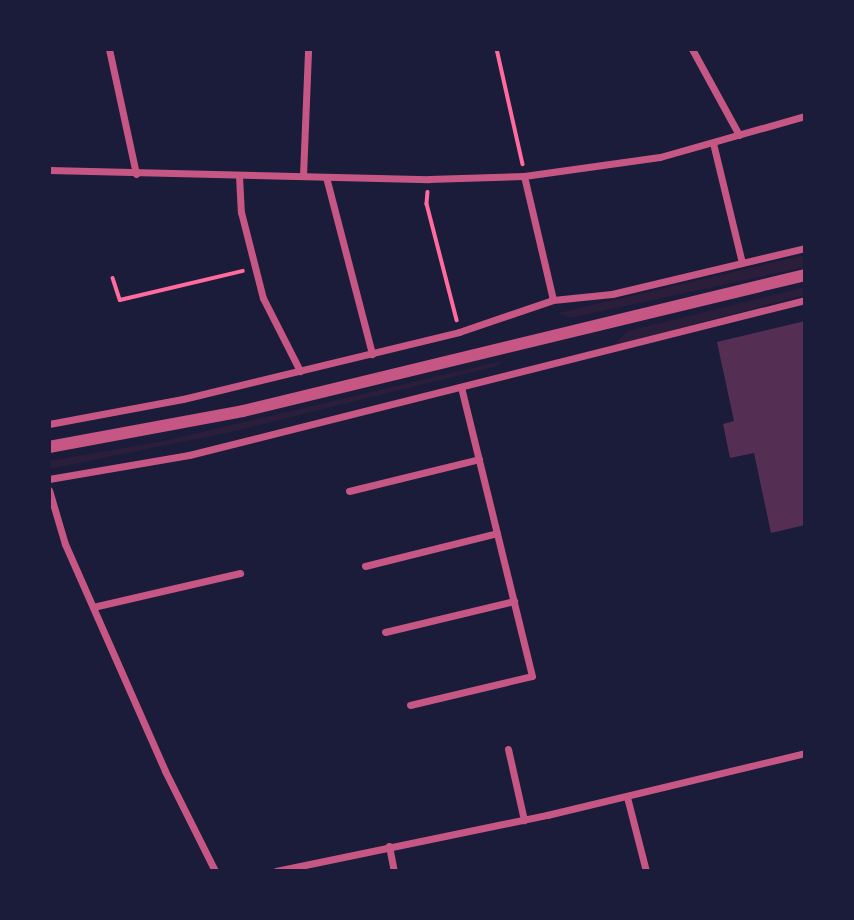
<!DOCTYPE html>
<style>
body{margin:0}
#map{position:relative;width:854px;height:920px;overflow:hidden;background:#1b1b3a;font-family:Quicksand,sans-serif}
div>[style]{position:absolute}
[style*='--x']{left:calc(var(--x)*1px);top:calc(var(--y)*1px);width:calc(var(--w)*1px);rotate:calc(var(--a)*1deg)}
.green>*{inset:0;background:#2a1e3b}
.building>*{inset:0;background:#542f53}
.path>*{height:3.5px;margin:-1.75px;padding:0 1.75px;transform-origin:1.75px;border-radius:1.75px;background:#ff6b9d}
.minor>*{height:7px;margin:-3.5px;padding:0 3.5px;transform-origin:3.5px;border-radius:3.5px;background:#c65784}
.tertiary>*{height:12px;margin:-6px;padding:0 6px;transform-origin:6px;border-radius:6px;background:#c65784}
span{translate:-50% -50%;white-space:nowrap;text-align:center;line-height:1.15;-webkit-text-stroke:6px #1b1b3a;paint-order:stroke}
.frame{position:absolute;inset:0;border:51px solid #1b1b3a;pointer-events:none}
</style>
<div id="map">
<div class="green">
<i style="clip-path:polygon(805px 255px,805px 267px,570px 318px,558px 313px)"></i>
<i style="clip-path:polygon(805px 287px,805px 295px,612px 346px,628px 331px)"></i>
<i style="clip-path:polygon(502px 361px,497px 366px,231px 432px,49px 469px,49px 461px,164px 441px)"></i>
</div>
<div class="building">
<i style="clip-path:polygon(805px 321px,805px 525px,771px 533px,754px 453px,730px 458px,723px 424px,734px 421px,717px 342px)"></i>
</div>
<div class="path">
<i style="--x:497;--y:49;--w:118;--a:77.3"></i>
<i style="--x:428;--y:192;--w:12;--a:95"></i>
<i style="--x:427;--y:204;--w:120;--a:75.5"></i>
<i style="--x:113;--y:278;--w:23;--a:72"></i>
<i style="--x:120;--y:300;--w:126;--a:-13.3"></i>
</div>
<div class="minor">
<i style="--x:109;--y:49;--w:128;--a:77.8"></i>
<i style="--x:692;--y:49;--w:98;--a:61.3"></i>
<i style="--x:713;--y:143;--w:123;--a:76.4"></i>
<i style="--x:49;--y:170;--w:380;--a:1.4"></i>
<i style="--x:429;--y:179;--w:95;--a:-1.8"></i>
<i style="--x:524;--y:176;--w:137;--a:-8"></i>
<i style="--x:660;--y:157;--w:151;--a:-15.8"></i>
<i style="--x:239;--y:176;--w:36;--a:87"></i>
<i style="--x:241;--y:212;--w:89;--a:75.7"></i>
<i style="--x:263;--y:298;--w:82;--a:63.1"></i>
<i style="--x:303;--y:176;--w:127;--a:-87.7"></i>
<i style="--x:524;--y:176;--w:127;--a:76.8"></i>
<i style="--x:326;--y:177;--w:183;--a:75.4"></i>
<i style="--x:49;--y:424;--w:136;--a:-10.6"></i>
<i style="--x:183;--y:399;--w:284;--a:-13.6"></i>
<i style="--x:459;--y:332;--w:99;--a:-18.8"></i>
<i style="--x:553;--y:300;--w:59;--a:-5.8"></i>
<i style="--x:612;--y:294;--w:198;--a:-13.4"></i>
<i style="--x:49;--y:479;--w:142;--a:-9.7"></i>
<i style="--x:189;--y:455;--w:635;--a:-14.12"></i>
<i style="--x:49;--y:490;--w:56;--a:73.5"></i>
<i style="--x:65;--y:544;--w:248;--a:66.2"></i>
<i style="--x:165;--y:771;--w:112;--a:63.4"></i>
<i style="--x:349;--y:491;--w:134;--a:-13.8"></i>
<i style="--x:365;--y:566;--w:136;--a:-14"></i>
<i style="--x:93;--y:607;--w:151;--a:-13"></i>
<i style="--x:385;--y:632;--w:133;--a:-13.5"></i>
<i style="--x:410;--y:705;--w:125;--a:-13.4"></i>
<i style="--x:532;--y:676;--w:297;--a:-103.8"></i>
<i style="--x:508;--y:749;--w:73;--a:77.3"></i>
<i style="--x:627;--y:797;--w:76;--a:75.6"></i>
<i style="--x:389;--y:846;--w:25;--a:79"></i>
<i style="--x:276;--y:871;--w:277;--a:-11.7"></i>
<i style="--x:547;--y:815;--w:265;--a:-13.5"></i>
</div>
<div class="tertiary">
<i style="--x:49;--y:447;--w:197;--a:-10.5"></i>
<i style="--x:243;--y:411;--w:578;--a:-13.6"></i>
</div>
<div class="frame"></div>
</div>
